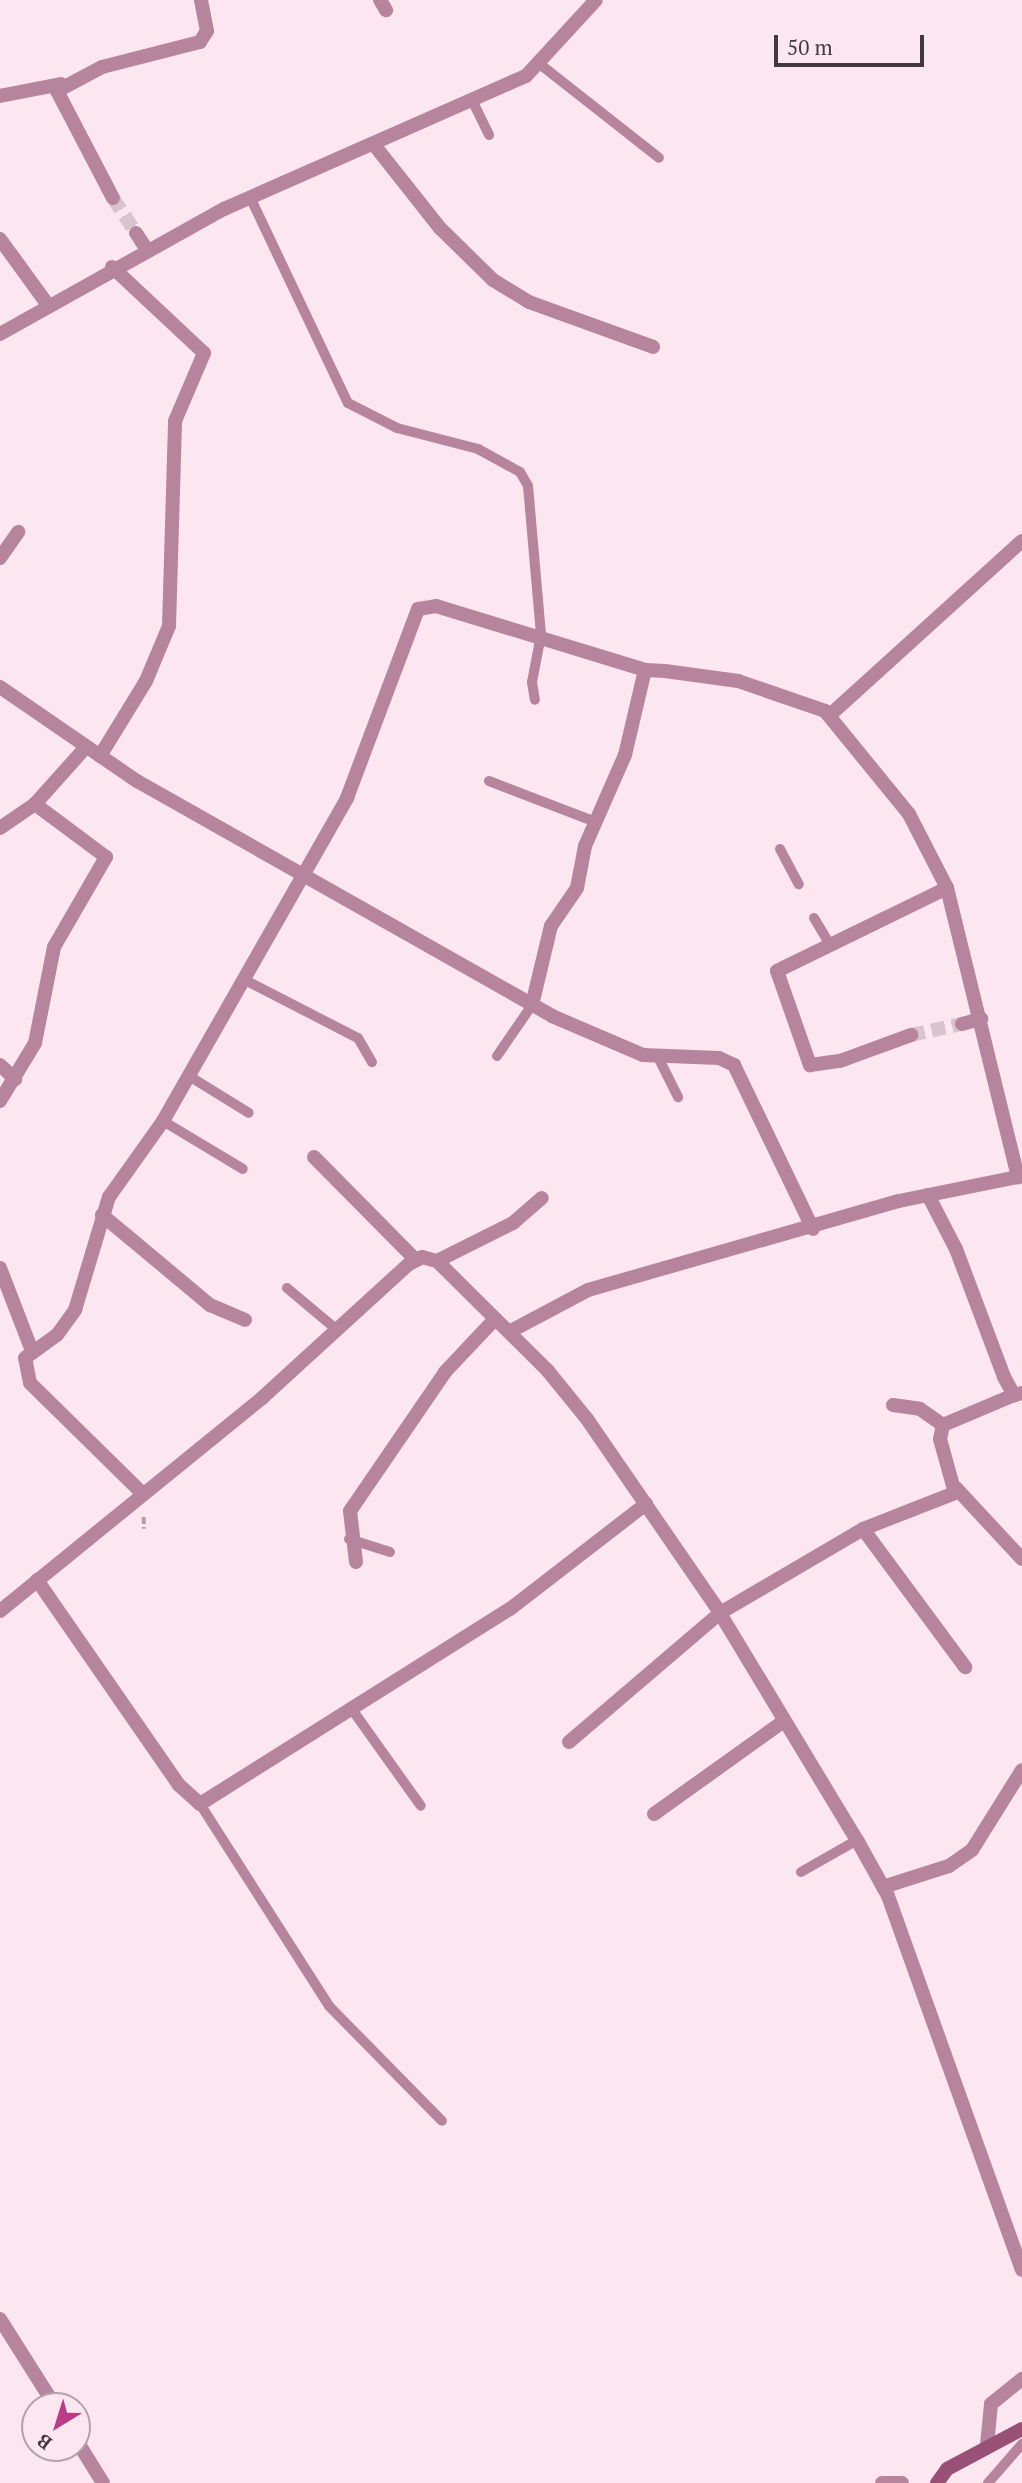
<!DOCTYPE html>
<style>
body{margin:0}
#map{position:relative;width:1022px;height:2483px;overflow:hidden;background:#fce7f1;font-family:"PT Serif",serif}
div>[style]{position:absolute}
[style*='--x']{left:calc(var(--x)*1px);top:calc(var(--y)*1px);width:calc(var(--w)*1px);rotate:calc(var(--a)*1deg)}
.street-tunnel>*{height:14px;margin-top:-7px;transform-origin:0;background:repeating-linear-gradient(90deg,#d7c4cd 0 14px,transparent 0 21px)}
.path>*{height:3.5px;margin-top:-1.75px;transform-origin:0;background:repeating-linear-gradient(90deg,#af9fa6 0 7px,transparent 0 10.5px)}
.lane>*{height:10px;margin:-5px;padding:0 5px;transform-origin:5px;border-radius:5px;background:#b7849d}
.street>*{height:14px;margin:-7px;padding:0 7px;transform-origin:7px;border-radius:7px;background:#b7849d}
.secondary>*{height:14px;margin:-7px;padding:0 7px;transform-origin:7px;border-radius:7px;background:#985076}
span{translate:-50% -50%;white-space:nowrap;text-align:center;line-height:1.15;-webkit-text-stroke:7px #fce7f1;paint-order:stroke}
.north{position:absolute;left:21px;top:2392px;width:70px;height:70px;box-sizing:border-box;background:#fce7f1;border:2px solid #b2a1a9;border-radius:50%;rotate:218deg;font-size:19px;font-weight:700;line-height:28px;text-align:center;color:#43393d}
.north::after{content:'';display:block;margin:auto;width:24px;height:32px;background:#bc3b86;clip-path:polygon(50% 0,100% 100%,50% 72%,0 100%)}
.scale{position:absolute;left:774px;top:35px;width:150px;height:32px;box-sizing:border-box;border:4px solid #43393d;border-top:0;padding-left:9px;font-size:21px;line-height:24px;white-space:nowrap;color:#43393d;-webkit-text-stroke:5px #fce7f1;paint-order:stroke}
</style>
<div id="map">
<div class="street-tunnel">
<i style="--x:113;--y:198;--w:42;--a:56.7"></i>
<i style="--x:911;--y:1035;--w:52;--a:-12.2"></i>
</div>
<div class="path">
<i style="--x:144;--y:1517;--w:12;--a:90"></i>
</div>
<div class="lane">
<i style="--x:541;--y:65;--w:150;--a:38.2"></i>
<i style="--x:472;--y:100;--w:39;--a:64"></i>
<i style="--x:250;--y:197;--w:228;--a:64.6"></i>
<i style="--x:348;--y:403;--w:55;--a:27"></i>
<i style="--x:397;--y:428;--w:84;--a:14.5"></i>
<i style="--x:478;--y:449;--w:48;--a:28.7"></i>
<i style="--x:520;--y:472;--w:16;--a:60"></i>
<i style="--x:528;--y:486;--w:150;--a:85"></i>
<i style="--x:541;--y:635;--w:48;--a:100.8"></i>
<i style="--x:532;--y:682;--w:18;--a:81"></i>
<i style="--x:489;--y:781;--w:115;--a:21"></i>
<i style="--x:780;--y:849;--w:40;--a:62"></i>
<i style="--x:814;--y:918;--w:29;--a:59"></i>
<i style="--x:243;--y:979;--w:129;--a:27.2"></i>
<i style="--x:358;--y:1038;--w:28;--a:60"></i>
<i style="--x:497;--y:1056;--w:62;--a:-55.5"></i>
<i style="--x:658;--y:1057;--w:45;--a:63.4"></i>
<i style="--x:189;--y:1076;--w:70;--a:31.7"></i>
<i style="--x:163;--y:1121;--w:93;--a:31"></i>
<i style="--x:287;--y:1288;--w:64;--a:39.9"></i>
<i style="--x:349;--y:1539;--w:43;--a:17.6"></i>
<i style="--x:351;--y:1708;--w:120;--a:54.5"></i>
<i style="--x:200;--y:1804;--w:240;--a:57.4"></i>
<i style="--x:329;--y:2006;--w:161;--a:45.5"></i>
<i style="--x:801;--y:1872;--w:64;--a:-29.7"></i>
<i style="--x:988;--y:2483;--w:52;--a:-48.9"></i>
</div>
<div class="street">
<i style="--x:380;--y:0;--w:12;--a:59"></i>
<i style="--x:0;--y:96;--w:62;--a:-11.1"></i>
<i style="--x:375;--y:146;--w:105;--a:51.6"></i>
<i style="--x:440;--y:228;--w:74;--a:44.5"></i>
<i style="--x:493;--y:280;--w:42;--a:31.4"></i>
<i style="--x:529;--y:302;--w:132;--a:19.9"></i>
<i style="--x:113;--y:198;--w:121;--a:-117.6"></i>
<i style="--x:57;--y:91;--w:51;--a:-28.1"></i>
<i style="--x:102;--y:67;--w:101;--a:-14.3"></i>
<i style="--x:200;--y:42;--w:13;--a:-58"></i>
<i style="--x:207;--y:31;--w:32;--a:-101"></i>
<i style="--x:136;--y:233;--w:20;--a:57"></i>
<i style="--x:0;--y:239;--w:82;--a:54"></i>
<i style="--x:0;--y:334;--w:257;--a:-29.2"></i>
<i style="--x:224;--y:209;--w:330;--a:-23.8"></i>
<i style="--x:526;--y:76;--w:103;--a:-47.4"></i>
<i style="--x:0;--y:558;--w:32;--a:-55"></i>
<i style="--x:0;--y:687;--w:166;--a:34.5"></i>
<i style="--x:137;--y:781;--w:477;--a:29.5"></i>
<i style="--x:552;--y:1016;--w:99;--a:23.2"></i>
<i style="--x:643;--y:1055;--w:76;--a:2.3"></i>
<i style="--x:719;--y:1058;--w:17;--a:25"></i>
<i style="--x:734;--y:1065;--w:182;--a:64.3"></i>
<i style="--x:830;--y:715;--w:259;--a:-42.2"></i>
<i style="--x:100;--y:756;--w:88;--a:-58.5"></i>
<i style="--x:146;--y:681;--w:60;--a:-67.3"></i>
<i style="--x:169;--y:626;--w:205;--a:-88.3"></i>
<i style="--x:175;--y:421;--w:74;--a:-66.9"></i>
<i style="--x:204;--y:353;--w:126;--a:-136.9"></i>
<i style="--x:0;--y:828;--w:42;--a:-34.4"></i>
<i style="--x:947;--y:888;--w:298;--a:76.2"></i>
<i style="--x:532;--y:1005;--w:81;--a:-76.5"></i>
<i style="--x:551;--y:926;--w:46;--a:-55.6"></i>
<i style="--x:577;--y:888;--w:43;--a:-79.2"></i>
<i style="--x:585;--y:846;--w:99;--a:-66.3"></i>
<i style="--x:625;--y:755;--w:87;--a:-76.8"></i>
<i style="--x:645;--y:670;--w:20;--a:3"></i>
<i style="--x:665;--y:671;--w:74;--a:7.8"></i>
<i style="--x:738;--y:681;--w:92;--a:19"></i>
<i style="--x:825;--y:711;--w:133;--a:50.8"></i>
<i style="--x:909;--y:814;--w:83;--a:62.8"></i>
<i style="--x:947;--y:888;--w:189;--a:154"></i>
<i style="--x:777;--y:971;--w:100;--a:70.7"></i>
<i style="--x:810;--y:1065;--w:30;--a:-8"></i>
<i style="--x:840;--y:1061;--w:76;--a:-20.1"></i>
<i style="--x:962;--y:1024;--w:20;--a:-15"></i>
<i style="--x:0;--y:1065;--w:21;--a:43"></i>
<i style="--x:0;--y:1101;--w:68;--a:-58.9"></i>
<i style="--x:35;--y:1043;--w:98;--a:-78.8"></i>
<i style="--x:54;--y:947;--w:104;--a:-60"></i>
<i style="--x:106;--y:857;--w:89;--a:-143.3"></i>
<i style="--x:35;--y:804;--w:76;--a:-48.2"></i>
<i style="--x:314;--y:1157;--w:145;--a:45.3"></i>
<i style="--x:928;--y:1195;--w:61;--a:62.6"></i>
<i style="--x:956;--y:1249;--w:137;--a:69.4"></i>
<i style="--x:1004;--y:1377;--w:21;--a:61"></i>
<i style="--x:1014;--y:1395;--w:8;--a:-14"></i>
<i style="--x:102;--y:1215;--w:141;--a:39.8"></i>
<i style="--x:210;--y:1305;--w:38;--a:23"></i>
<i style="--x:437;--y:1261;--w:85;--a:-26.6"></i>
<i style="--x:513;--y:1223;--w:38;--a:-41"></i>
<i style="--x:0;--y:1268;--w:89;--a:68.9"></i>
<i style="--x:509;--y:1332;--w:89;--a:-28"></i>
<i style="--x:588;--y:1290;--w:323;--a:-16"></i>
<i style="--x:899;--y:1201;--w:126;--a:-11.5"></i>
<i style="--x:893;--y:1405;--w:27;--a:8"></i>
<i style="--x:920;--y:1409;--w:28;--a:35"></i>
<i style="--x:956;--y:1488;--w:97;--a:47.1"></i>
<i style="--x:143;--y:1494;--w:158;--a:-135.5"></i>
<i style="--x:30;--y:1383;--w:25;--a:-101"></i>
<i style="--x:25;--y:1358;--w:39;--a:-36"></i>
<i style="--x:57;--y:1335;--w:31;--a:-54"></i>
<i style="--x:75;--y:1310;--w:118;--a:-73.3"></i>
<i style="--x:109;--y:1197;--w:93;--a:-54.6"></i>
<i style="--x:163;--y:1121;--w:372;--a:-60.3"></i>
<i style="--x:347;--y:798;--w:202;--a:-69.4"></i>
<i style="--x:418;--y:609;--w:18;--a:-9"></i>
<i style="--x:436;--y:606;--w:219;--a:17"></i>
<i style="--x:863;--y:1529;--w:172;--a:53.5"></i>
<i style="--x:356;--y:1562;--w:51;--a:-96.7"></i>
<i style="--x:350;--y:1511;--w:168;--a:-55.6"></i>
<i style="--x:445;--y:1372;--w:73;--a:-46.7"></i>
<i style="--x:37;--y:1580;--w:249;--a:55.3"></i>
<i style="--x:179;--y:1785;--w:28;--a:42"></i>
<i style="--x:200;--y:1804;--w:366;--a:-32.2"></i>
<i style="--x:510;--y:1609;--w:172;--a:-37.7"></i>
<i style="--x:0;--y:1611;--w:338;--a:-39.1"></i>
<i style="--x:262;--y:1398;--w:199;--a:-42.4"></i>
<i style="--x:409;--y:1264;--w:15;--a:-28"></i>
<i style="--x:422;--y:1257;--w:16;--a:15"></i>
<i style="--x:437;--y:1261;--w:156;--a:44.7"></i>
<i style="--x:548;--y:1371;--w:62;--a:50.9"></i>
<i style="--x:587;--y:1419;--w:226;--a:55.5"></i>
<i style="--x:715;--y:1605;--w:275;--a:58.9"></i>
<i style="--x:857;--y:1840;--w:64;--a:61"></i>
<i style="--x:888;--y:1896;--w:397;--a:70.3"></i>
<i style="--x:569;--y:1742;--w:199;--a:-40.5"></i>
<i style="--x:720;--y:1613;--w:166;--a:-30.4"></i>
<i style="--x:863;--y:1529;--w:99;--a:-21.4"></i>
<i style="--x:955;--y:1493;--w:56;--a:-105.5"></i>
<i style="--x:940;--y:1439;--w:14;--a:-78"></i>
<i style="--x:943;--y:1425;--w:77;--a:-22.9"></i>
<i style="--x:654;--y:1814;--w:160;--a:-35.6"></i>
<i style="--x:883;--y:1887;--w:69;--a:-17.7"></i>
<i style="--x:949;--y:1866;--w:28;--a:-35"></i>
<i style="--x:972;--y:1850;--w:94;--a:-58"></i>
<i style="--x:0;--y:2319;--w:103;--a:57.7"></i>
<i style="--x:77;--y:2441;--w:49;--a:58.2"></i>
<i style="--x:987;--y:2445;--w:41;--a:-84.4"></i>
<i style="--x:991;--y:2404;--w:40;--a:-39"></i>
<i style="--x:882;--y:2483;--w:20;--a:0"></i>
</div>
<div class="secondary">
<i style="--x:937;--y:2483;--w:17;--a:-54"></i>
<i style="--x:947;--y:2469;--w:85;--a:-28.1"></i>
</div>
<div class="north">B</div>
<div class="scale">50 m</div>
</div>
